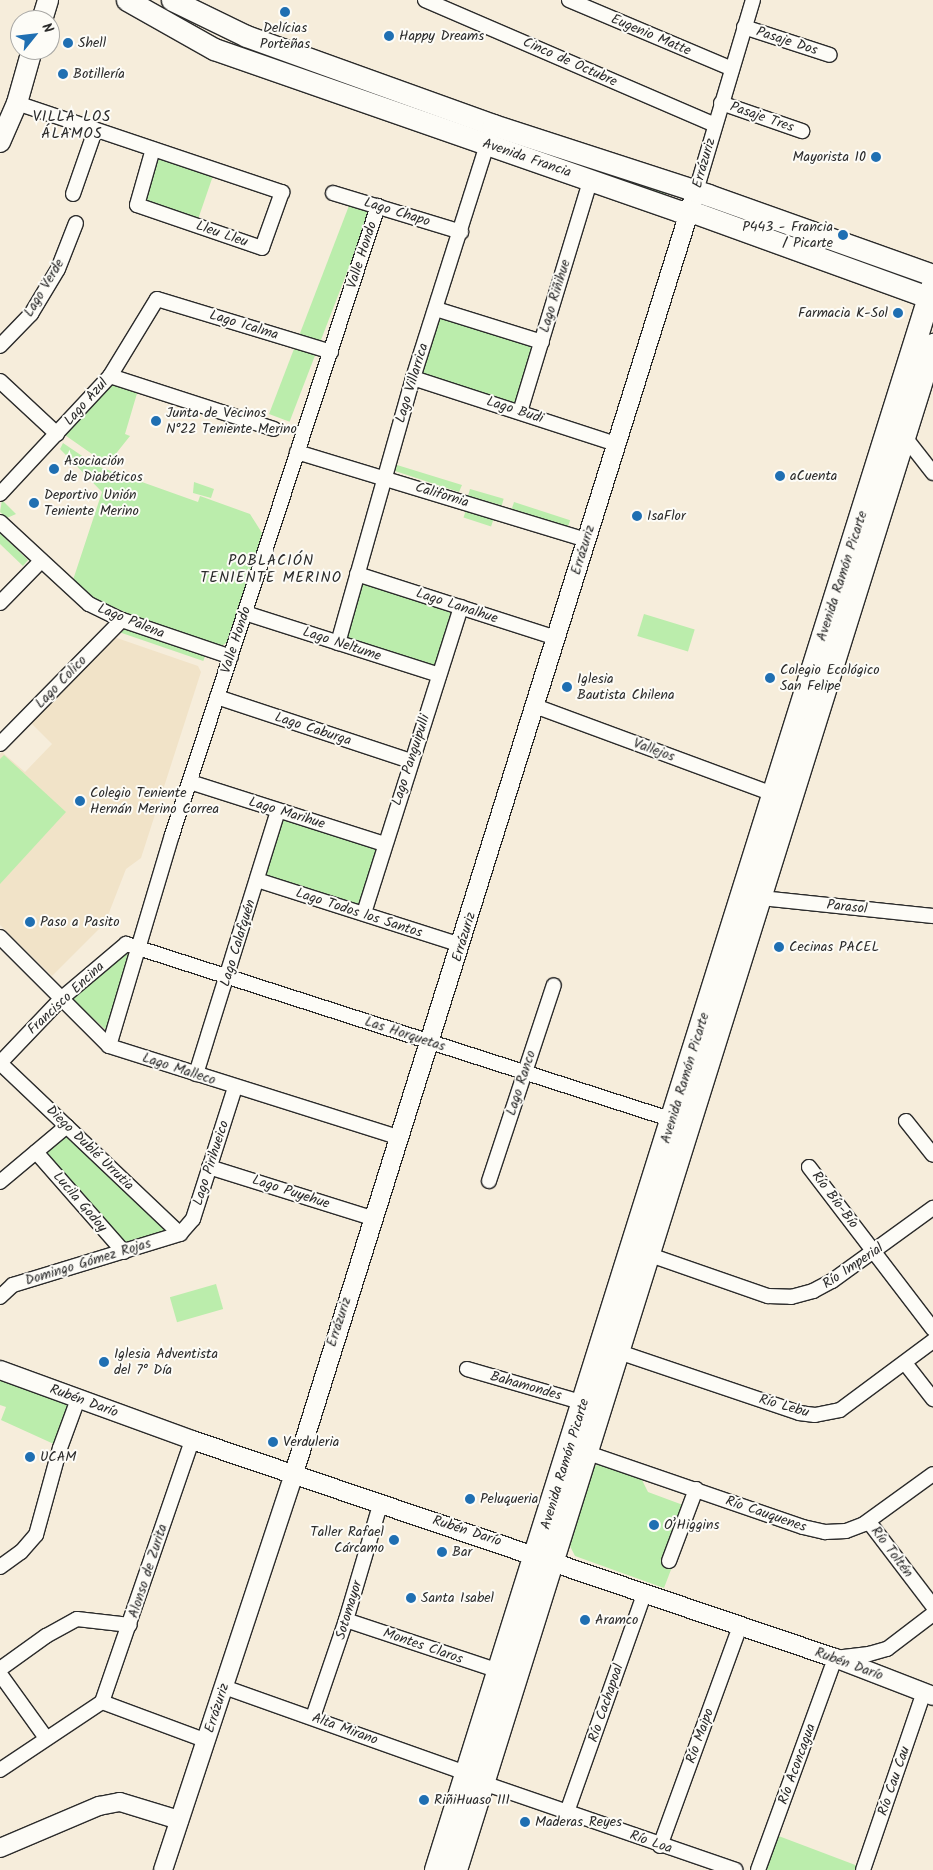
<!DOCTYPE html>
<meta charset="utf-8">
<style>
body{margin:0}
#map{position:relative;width:933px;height:1870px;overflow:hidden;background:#f6eddb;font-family:Kalam,sans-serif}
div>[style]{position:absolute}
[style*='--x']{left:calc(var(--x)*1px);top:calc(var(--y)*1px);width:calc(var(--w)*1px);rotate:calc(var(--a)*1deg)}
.built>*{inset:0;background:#f1e3c8}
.green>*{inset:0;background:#bbedac;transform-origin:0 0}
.roads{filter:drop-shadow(1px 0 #2b2b2b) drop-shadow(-1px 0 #2b2b2b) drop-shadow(0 1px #2b2b2b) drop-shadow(0 -1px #2b2b2b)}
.minor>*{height:14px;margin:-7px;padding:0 7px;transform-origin:7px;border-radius:7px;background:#fdfcf7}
.tertiary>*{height:18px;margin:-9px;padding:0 9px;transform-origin:9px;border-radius:9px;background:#fdfcf7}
.secondary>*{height:20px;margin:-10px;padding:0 10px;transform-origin:10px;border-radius:10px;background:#fdfcf7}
.primary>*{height:21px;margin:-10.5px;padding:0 10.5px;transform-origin:10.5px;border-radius:10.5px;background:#fdfcf7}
.trunk>*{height:22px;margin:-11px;padding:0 11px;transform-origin:11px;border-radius:11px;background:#fdfcf7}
.dots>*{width:14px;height:14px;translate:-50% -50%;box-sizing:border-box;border:2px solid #fdfcf7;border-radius:50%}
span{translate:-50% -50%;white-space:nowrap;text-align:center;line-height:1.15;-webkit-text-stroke:4px #fdfcf7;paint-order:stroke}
.poi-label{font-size:14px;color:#2b2b2b}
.left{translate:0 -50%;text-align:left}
.right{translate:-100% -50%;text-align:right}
.street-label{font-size:14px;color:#2b2b2b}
.neighbourhood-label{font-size:15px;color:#2b2b2b;letter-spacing:1px}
.north{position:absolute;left:10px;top:10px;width:50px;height:50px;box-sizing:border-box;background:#fdfcf7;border:1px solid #a9a8a5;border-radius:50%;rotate:61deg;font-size:14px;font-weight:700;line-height:20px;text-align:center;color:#2b2b2b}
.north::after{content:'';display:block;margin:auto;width:18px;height:22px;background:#1f6fb2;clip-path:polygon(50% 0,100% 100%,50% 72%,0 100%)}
</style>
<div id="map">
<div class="built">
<i style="clip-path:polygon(114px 637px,198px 666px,201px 672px,141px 858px,126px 869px,105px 923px,52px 976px,0 925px,0 754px,2px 752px,25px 772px,52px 744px,30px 722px)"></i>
</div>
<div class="green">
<i style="left:156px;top:154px;width:61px;height:51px;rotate:19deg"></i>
<i style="left:600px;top:167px;width:71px;height:8px;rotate:18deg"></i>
<i style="left:350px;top:203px;width:22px;height:226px;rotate:21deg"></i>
<i style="left:439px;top:314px;width:104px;height:65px;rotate:18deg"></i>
<i style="clip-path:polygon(111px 381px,138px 390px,125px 434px,130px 436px,110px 461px,92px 454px,62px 433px)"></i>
<i style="clip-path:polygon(63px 443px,97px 466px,198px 502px,200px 496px,250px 514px,262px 533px,229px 641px,220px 647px,141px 619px,97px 600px,73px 580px,102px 492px,60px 449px)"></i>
<i style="clip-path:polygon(397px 465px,462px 485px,459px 492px,395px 471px)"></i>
<i style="clip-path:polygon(194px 482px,214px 489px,211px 498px,193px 493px)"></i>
<i style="left:470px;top:489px;width:35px;height:7px;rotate:16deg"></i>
<i style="clip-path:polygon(2px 500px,16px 514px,7px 518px,0 512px)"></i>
<i style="left:514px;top:502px;width:59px;height:7px;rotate:18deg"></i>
<i style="left:466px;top:510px;width:29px;height:8px;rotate:18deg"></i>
<i style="clip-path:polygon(0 533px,28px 560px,23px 566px,0 544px)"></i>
<i style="clip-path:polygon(367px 580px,455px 609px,436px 671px,343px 641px,360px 583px)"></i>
<i style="left:644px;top:614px;width:53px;height:23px;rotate:17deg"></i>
<i style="left:123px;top:627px;width:87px;height:6px;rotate:19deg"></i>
<i style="clip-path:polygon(4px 755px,66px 812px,0 884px,0 759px)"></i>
<i style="left:281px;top:817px;width:102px;height:61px;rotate:17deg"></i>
<i style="clip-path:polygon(123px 952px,130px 955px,106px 1030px,74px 1001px,73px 996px)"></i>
<i style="clip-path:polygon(68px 1132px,172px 1231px,122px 1246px,41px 1155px)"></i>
<i style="left:216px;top:1284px;width:26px;height:48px;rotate:74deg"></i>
<i style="clip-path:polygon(0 1376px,71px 1402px,56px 1445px,1px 1420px,6px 1407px,0 1405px)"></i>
<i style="clip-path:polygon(604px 1461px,639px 1474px,648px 1492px,683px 1505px,672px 1567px,664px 1588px,575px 1556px,570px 1546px,594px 1467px)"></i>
<i style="clip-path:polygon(776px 1835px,858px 1866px,857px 1870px,763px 1870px)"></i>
</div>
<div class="roads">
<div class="minor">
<i style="--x:425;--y:0;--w:316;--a:23.3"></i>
<i style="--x:569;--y:0;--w:177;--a:22.9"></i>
<i style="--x:744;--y:27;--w:90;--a:18"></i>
<i style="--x:17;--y:103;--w:280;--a:18.6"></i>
<i style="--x:282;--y:192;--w:59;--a:109.7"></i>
<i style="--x:262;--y:248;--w:132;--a:-161"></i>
<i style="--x:137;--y:205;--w:58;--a:-74.1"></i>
<i style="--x:721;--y:103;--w:86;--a:19.1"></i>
<i style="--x:696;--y:191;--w:199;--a:-73.4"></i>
<i style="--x:333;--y:193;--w:134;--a:16.9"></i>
<i style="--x:73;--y:194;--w:67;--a:-70.8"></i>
<i style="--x:436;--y:309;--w:111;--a:17.3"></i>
<i style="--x:0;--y:346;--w:45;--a:-45.9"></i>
<i style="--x:31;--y:314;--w:52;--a:-59"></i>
<i style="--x:58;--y:269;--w:49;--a:-68.6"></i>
<i style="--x:110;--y:376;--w:172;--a:17.9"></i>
<i style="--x:413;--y:378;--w:213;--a:18"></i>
<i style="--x:0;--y:381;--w:78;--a:42.9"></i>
<i style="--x:520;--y:412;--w:241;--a:-73.1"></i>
<i style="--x:904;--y:436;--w:47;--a:51.9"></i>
<i style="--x:297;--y:452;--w:302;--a:16.9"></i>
<i style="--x:0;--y:494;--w:161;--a:-47"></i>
<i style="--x:110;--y:376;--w:90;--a:-58.6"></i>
<i style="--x:157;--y:299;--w:182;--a:16.9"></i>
<i style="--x:0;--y:522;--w:121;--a:42.7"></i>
<i style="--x:89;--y:604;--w:37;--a:26"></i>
<i style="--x:122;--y:620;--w:115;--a:18.7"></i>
<i style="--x:357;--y:574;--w:209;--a:17.8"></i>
<i style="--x:0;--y:603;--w:59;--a:-45.7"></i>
<i style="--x:245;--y:613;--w:204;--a:17.7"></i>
<i style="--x:338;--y:643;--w:275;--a:-74.2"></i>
<i style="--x:413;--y:378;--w:252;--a:-72.4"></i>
<i style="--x:217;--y:697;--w:203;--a:18.3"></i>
<i style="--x:535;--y:706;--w:254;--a:20.3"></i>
<i style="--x:0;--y:744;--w:174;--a:-45.5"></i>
<i style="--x:190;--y:782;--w:204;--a:17.7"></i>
<i style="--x:257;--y:880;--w:214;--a:17.7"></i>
<i style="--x:761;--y:898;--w:173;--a:6"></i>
<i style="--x:364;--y:913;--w:321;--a:-72.4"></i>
<i style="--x:0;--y:937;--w:154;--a:45"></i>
<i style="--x:109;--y:1046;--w:303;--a:17.5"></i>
<i style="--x:109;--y:1046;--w:220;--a:-73.4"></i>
<i style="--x:172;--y:835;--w:662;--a:-71.87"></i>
<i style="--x:0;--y:1063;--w:90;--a:-46.4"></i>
<i style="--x:62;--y:998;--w:84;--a:-40.2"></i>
<i style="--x:126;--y:944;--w:575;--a:17.84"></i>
<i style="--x:0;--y:1063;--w:248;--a:43.5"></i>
<i style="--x:196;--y:1074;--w:275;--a:-72.7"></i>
<i style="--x:906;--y:1121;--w:43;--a:51.5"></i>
<i style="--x:36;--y:1152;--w:133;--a:48.7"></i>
<i style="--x:209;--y:1167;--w:171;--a:17.4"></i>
<i style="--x:809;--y:1167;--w:204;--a:52.6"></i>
<i style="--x:489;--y:1181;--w:206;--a:-71.7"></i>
<i style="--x:0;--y:1182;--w:87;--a:-39.9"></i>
<i style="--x:180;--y:1234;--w:20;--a:-49"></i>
<i style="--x:193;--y:1219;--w:139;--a:-72.3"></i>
<i style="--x:650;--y:1255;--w:125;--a:19.2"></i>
<i style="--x:768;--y:1296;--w:23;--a:2"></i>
<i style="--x:791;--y:1297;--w:23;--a:-15"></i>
<i style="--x:813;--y:1291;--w:21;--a:-28"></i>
<i style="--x:832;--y:1281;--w:125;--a:-35.9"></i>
<i style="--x:0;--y:1297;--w:18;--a:-43"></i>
<i style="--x:13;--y:1285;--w:175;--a:-17"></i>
<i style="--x:619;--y:1352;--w:190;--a:18.7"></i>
<i style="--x:799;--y:1413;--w:16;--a:7"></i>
<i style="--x:815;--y:1415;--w:25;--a:-11"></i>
<i style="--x:840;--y:1410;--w:116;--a:-36.6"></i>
<i style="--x:905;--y:1363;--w:46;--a:52.1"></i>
<i style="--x:467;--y:1369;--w:122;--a:16.2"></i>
<i style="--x:588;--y:1453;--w:227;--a:19"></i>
<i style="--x:803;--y:1527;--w:23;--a:13"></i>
<i style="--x:825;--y:1532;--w:21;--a:-3"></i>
<i style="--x:846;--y:1531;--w:19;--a:-21"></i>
<i style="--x:864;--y:1524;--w:85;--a:-35.9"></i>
<i style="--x:869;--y:1522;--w:106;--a:52.7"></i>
<i style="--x:669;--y:1561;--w:77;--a:-69.4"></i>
<i style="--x:0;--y:1567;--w:26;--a:-36"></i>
<i style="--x:21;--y:1552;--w:23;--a:-49"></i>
<i style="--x:36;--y:1535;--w:90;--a:-74.6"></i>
<i style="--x:60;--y:1448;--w:52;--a:-69.8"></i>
<i style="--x:346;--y:1620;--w:161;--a:18.4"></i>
<i style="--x:0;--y:1669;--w:57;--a:-35.7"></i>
<i style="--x:46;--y:1636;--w:35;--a:-29"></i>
<i style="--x:77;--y:1619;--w:53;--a:6.5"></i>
<i style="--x:0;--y:1674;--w:79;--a:54.3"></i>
<i style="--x:224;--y:1687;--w:257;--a:19.6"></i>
<i style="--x:102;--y:1702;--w:277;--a:-71"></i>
<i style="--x:102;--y:1702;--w:112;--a:20.4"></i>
<i style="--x:313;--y:1717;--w:102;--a:-71.2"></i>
<i style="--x:346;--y:1620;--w:123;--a:-73.5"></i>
<i style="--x:0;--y:1770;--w:123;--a:-33.7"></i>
<i style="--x:483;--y:1783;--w:267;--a:19"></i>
<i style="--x:567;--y:1812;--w:231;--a:-70.5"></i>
<i style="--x:660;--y:1846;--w:234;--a:-70"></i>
<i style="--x:758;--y:1870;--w:226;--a:-70"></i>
<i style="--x:835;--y:1658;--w:34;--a:-7"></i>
<i style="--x:869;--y:1654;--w:19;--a:-16"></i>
<i style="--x:887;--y:1649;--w:58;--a:-37.3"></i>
<i style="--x:863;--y:1870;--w:188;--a:-71.1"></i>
</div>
<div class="tertiary">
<i style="--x:0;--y:1370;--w:204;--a:20"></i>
<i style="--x:192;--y:1440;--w:679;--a:18.73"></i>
<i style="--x:835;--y:1658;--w:105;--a:21.2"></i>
<i style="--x:0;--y:1848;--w:108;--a:-23"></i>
<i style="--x:99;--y:1806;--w:21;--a:-11"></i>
<i style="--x:120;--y:1802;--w:62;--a:17"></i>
<i style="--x:163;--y:1870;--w:418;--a:-71.7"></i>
<i style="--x:294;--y:1473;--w:1334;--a:-72.6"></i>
</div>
<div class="secondary">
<i style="--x:42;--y:20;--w:21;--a:-73"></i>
<i style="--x:0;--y:142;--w:43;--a:-66.4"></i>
<i style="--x:17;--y:103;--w:55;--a:-74.2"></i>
</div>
<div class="primary">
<i style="--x:127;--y:0;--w:100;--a:29.4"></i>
<i style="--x:214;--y:49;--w:492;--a:19.2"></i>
<i style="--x:679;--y:211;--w:11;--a:0"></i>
<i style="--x:690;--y:211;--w:258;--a:19.9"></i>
<i style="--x:172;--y:0;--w:82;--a:25.9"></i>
<i style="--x:246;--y:36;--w:263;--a:19.8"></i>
<i style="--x:493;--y:125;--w:226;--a:18"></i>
<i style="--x:708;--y:195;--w:239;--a:19.6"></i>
</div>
<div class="trunk">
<i style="--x:436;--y:1870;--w:1661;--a:-72.59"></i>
<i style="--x:456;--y:1870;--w:1598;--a:-72.63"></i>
</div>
</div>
<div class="dots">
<i style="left:285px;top:12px;background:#1f6fb2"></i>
<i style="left:389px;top:36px;background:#1f6fb2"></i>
<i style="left:68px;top:43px;background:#1f6fb2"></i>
<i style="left:63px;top:74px;background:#1f6fb2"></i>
<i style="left:876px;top:157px;background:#1f6fb2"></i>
<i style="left:843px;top:235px;background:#1f6fb2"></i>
<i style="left:898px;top:313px;background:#1f6fb2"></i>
<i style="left:156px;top:421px;background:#1f6fb2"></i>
<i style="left:54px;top:469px;background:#1f6fb2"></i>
<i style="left:780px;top:476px;background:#1f6fb2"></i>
<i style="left:34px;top:503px;background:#1f6fb2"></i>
<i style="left:637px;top:516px;background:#1f6fb2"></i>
<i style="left:770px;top:678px;background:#1f6fb2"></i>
<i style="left:567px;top:687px;background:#1f6fb2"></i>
<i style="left:80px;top:801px;background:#1f6fb2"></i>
<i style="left:30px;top:922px;background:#1f6fb2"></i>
<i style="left:779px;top:947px;background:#1f6fb2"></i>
<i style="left:104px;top:1362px;background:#1f6fb2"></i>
<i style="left:273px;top:1442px;background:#1f6fb2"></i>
<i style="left:30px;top:1457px;background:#1f6fb2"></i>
<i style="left:470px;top:1499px;background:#1f6fb2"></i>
<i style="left:654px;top:1525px;background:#1f6fb2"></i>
<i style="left:394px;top:1540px;background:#1f6fb2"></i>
<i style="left:442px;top:1552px;background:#1f6fb2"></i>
<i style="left:411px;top:1598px;background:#1f6fb2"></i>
<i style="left:585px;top:1620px;background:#1f6fb2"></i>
<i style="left:424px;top:1800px;background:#1f6fb2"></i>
<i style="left:525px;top:1822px;background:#1f6fb2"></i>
</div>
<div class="poi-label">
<span style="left:285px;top:36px">Delícias<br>Porteñas</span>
<span class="left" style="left:399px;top:36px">Happy Dreams</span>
<span class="left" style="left:78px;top:43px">Shell</span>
<span class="left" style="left:73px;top:74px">Botillería</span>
<span class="right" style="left:866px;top:157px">Mayorista 10</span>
<span class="right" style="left:833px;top:235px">P443 - Francia<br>/ Picarte</span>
<span class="right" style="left:888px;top:313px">Farmacia K-Sol</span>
<span class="left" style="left:166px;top:421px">Junta de Vecinos<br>N°22 Teniente Merino</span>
<span class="left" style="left:64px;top:469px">Asociación<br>de Diabéticos</span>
<span class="left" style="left:790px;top:476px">aCuenta</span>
<span class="left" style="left:44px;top:503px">Deportivo Unión<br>Teniente Merino</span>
<span class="left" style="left:647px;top:516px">IsaFlor</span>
<span class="left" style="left:780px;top:678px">Colegio Ecológico<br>San Felipe</span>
<span class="left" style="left:577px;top:687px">Iglesia<br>Bautista Chilena</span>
<span class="left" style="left:90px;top:801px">Colegio Teniente<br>Hernán Merino Correa</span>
<span class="left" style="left:40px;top:922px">Paso a Pasito</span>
<span class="left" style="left:789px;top:947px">Cecinas PACEL</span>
<span class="left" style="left:114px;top:1362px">Iglesia Adventista<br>del 7° Día</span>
<span class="left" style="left:283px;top:1442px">Verduleria</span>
<span class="left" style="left:40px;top:1457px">UCAM</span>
<span class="left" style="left:480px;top:1499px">Peluqueria</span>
<span class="left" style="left:664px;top:1525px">O’Higgins</span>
<span class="right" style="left:384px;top:1540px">Taller Rafael<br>Cárcamo</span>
<span class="left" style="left:452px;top:1552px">Bar</span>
<span class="left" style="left:421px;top:1598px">Santa Isabel</span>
<span class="left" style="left:595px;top:1620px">Aramco</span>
<span class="left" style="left:434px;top:1800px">RiñiHuaso III</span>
<span class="left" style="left:535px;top:1822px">Maderas Reyes</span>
</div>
<div class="street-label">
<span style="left:651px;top:35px;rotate:23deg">Eugenio Matte</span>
<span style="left:787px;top:41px;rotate:18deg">Pasaje Dos</span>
<span style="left:570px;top:62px;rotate:24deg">Cinco de Octubre</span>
<span style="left:762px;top:117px;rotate:19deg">Pasaje Tres</span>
<span style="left:527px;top:158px;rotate:19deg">Avenida Francia</span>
<span style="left:704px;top:163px;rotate:-74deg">Errázuriz</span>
<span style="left:397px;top:212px;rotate:17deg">Lago Chapo</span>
<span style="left:222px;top:234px;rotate:19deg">Lleu Lleu</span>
<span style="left:362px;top:255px;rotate:-72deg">Valle Hondo</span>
<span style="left:44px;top:288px;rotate:-59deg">Lago Verde</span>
<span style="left:555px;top:296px;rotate:-73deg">Lago Riñihue</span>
<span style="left:244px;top:325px;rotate:17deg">Lago Icalma</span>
<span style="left:412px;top:383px;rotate:-73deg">Lago Villarrica</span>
<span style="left:86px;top:402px;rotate:-48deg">Lago Azul</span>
<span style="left:515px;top:410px;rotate:18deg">Lago Budi</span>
<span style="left:442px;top:495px;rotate:17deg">California</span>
<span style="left:583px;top:550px;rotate:-73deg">Errázuriz</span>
<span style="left:842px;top:576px;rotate:-72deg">Avenida Ramón Picarte</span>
<span style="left:457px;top:606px;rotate:18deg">Lago Lanalhue</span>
<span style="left:131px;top:621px;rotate:22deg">Lago Palena</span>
<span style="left:236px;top:640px;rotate:-72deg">Valle Hondo</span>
<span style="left:342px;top:644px;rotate:18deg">Lago Neltume</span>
<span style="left:61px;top:682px;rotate:-46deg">Lago Colico</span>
<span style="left:313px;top:729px;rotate:18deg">Lago Caburga</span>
<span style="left:654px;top:750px;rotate:20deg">Vallejos</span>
<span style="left:411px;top:760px;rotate:-72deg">Lago Panguipulli</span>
<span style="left:287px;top:813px;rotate:17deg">Lago Marihue</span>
<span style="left:847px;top:907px;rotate:6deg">Parasol</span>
<span style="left:359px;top:913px;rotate:18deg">Lago Todos los Santos</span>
<span style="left:464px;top:937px;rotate:-73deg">Errázuriz</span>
<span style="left:238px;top:943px;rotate:-73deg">Lago Calafquén</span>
<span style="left:66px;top:998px;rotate:-43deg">Francisco Encina</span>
<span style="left:405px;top:1034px;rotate:18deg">Las Horquetas</span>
<span style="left:179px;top:1069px;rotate:18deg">Lago Malleco</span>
<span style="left:685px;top:1078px;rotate:-73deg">Avenida Ramón Picarte</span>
<span style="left:521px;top:1083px;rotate:-72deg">Lago Ranco</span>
<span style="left:90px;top:1148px;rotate:44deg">Diego Dublé Urrutia</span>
<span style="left:211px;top:1163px;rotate:-72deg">Lago Pirihueico</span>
<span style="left:291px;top:1192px;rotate:18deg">Lago Puyehue</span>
<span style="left:835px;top:1200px;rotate:53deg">Río Bío-Bío</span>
<span style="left:80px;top:1202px;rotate:49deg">Lucila Godoy</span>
<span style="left:88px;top:1262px;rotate:-17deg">Domingo Gómez Rojas</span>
<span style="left:853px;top:1266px;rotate:-34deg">Río Imperial</span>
<span style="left:339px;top:1322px;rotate:-72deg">Errázuriz</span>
<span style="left:526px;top:1386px;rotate:16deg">Bahamondes</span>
<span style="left:84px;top:1401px;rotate:20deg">Rubén Darío</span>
<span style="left:784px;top:1406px;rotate:16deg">Río Lebu</span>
<span style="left:565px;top:1464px;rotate:-73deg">Avenida Ramón Picarte</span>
<span style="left:766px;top:1514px;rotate:19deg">Río Cauquenes</span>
<span style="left:467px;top:1531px;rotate:18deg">Rubén Darío</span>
<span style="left:892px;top:1552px;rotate:53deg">Río Toltén</span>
<span style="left:148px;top:1571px;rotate:-72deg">Alonso de Zurita</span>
<span style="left:349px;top:1610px;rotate:-73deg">Sotomayor</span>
<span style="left:423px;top:1646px;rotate:19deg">Montes Claros</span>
<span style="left:849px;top:1664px;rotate:20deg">Rubén Darío</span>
<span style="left:606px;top:1703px;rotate:-71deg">Río Cachapoal</span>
<span style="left:217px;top:1708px;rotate:-72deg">Errázuriz</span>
<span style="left:345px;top:1729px;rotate:20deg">Alta Mirano</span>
<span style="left:700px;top:1736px;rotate:-70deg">Río Maipo</span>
<span style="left:797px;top:1764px;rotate:-70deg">Río Aconcagua</span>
<span style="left:894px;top:1781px;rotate:-71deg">Río Cau Cau</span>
<span style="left:651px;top:1842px;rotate:19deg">Río Loa</span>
</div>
<div class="neighbourhood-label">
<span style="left:72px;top:126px">VILLA LOS<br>ÁLAMOS</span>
<span style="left:271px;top:570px">POBLACIÓN<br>TENIENTE MERINO</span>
</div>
<div class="north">N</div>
</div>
